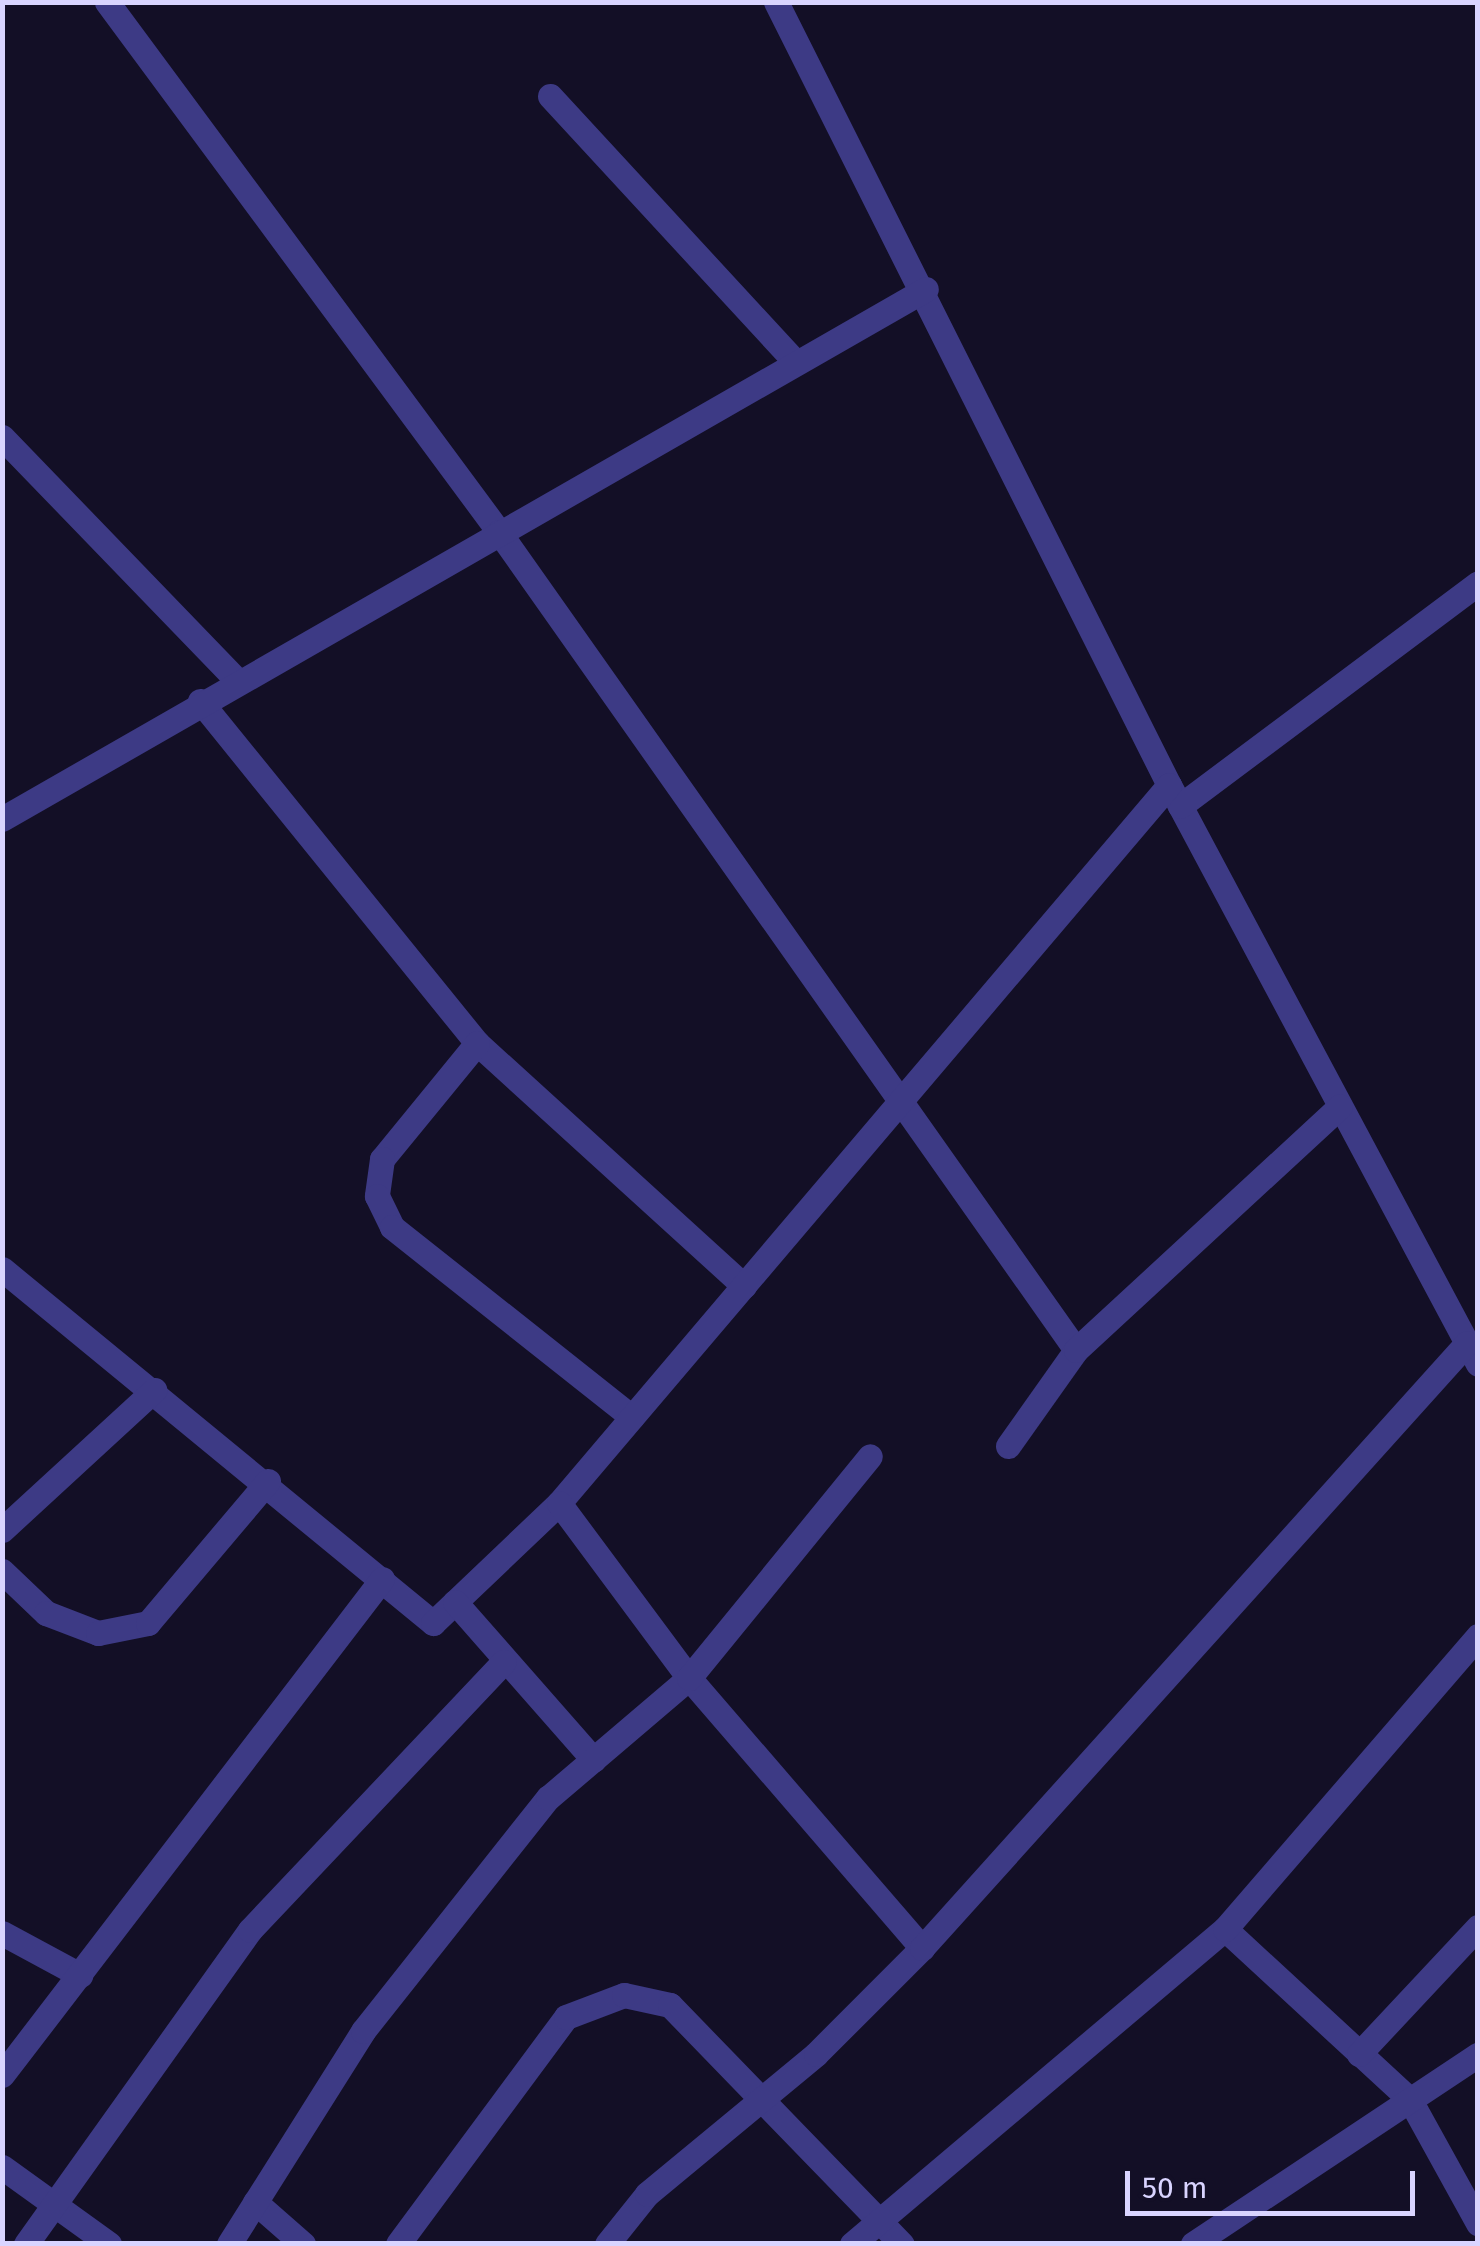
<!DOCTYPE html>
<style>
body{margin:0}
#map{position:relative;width:1480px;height:2246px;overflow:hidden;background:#130f26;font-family:"Fira Sans",sans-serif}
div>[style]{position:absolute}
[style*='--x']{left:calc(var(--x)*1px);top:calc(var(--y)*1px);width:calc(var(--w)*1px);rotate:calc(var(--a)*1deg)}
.minor>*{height:25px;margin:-12.5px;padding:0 12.5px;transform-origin:12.5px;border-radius:12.5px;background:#3d3a85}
span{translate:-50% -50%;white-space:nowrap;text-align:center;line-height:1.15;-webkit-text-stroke:9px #130f26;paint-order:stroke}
.frame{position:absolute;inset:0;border:5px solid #d9d4ff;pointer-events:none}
.scale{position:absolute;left:1125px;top:2171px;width:290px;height:45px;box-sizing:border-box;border:5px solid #d9d4ff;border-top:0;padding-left:12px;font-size:30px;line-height:35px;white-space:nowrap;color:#d9d4ff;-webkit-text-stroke:8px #130f26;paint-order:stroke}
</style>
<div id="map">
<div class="minor">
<i style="--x:107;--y:2;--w:659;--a:53.51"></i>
<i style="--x:499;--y:532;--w:1001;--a:54.8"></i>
<i style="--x:776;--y:2;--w:876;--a:63.35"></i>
<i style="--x:1169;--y:785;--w:656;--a:61.91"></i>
<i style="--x:550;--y:96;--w:363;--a:47.3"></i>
<i style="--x:2;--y:437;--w:338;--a:46"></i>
<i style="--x:200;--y:701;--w:440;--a:51"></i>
<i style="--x:477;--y:1043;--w:361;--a:42.3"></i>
<i style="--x:1180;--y:806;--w:372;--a:-36.8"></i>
<i style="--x:2;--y:819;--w:1065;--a:-29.84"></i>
<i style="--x:477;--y:1043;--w:150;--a:129.3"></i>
<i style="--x:382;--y:1159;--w:37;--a:98"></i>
<i style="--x:377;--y:1196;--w:34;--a:64"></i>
<i style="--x:392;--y:1227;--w:306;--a:38.4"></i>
<i style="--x:2;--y:1269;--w:558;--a:39.4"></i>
<i style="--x:433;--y:1623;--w:174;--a:-43.6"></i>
<i style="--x:559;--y:1503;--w:942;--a:-49.65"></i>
<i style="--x:1008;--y:1446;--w:118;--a:-54.7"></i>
<i style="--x:1076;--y:1350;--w:359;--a:-42.7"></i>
<i style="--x:559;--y:1503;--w:218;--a:53.4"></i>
<i style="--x:689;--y:1678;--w:357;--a:49.2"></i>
<i style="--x:2;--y:1530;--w:207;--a:-42.6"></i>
<i style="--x:2;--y:1571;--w:61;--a:43.7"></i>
<i style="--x:46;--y:1613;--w:56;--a:21"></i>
<i style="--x:98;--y:1633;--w:51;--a:-11.3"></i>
<i style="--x:148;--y:1623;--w:186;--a:-49.8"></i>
<i style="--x:455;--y:1602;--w:210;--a:48.7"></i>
<i style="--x:1225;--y:1929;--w:252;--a:42.7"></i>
<i style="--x:1410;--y:2100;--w:141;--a:61.1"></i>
<i style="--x:2;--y:1933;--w:89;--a:28.3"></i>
<i style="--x:1359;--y:2054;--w:174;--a:-46.9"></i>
<i style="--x:2;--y:2075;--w:625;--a:-52.54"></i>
<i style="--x:2;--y:2167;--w:132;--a:35.7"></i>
<i style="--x:255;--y:2202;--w:64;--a:41.2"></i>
<i style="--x:26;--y:2244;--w:386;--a:-54.5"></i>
<i style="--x:250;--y:1930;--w:369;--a:-46.6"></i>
<i style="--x:229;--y:2244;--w:252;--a:-57.8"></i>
<i style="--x:363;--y:2031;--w:298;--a:-51.6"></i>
<i style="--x:548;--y:1798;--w:185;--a:-40.4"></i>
<i style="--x:689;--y:1678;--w:286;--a:-50.8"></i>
<i style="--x:398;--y:2244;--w:282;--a:-53.5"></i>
<i style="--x:566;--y:2017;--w:62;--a:-20.8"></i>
<i style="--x:624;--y:1995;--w:47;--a:12.3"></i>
<i style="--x:670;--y:2005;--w:333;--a:45.9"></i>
<i style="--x:607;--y:2244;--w:64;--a:-51.3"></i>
<i style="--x:647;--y:2194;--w:219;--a:-39.6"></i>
<i style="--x:816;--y:2054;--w:150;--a:-45"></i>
<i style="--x:922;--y:1948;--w:814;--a:-47.99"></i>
<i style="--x:852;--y:2244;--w:488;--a:-40.2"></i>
<i style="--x:1225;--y:1929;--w:387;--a:-49.2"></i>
<i style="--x:1193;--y:2244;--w:342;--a:-33.6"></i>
</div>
<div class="frame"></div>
<div class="scale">50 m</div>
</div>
